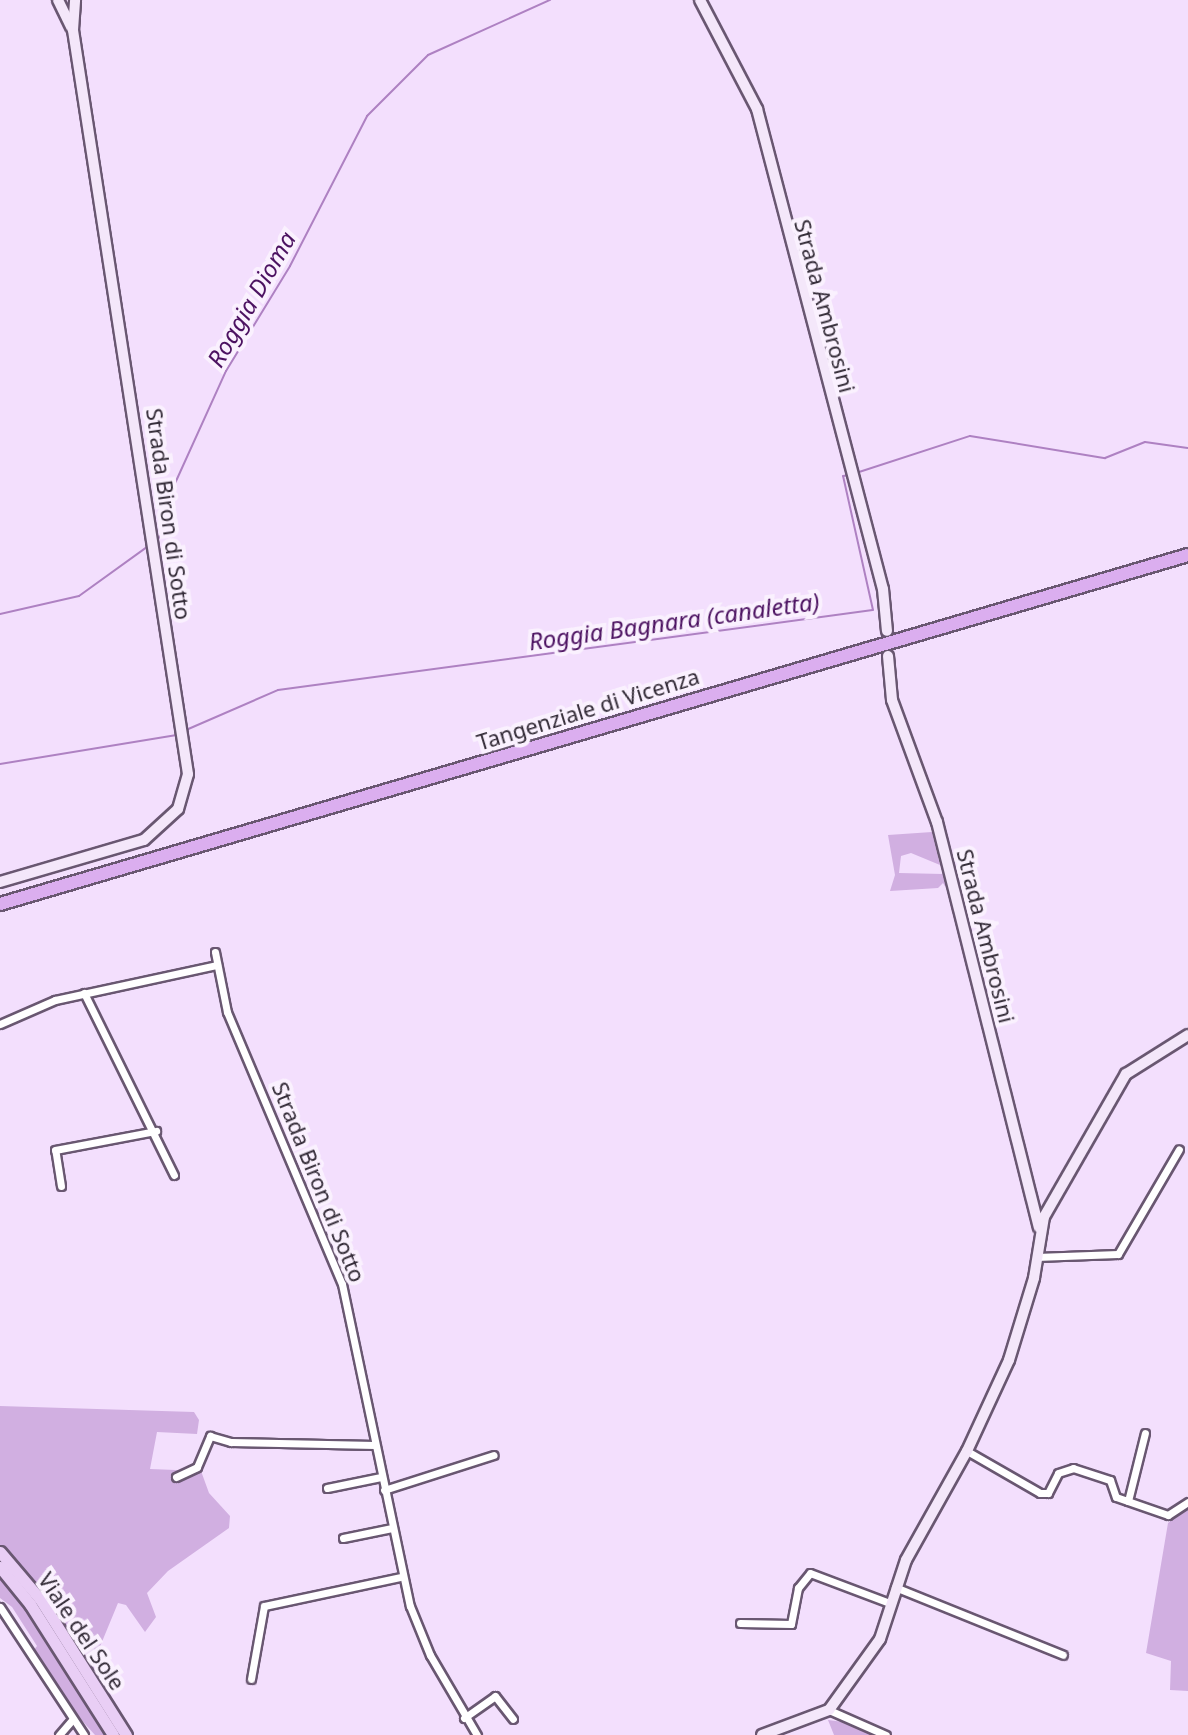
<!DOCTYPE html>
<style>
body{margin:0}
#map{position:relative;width:1188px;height:1735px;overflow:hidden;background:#f3dffd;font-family:"Noto Sans",sans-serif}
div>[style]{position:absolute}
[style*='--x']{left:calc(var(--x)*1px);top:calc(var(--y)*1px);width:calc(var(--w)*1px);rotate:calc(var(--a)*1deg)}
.green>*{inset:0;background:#d1afe1}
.stream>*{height:2px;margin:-1px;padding:0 1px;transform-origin:1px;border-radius:1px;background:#ae81c2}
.roads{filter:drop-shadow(2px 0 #695771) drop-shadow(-2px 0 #695771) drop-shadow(0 2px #695771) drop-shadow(0 -2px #695771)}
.street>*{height:7px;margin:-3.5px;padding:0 3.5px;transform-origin:3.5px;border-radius:3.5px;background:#fff}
.secondary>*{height:10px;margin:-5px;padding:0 5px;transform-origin:5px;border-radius:5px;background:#f4e7fa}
.primary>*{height:11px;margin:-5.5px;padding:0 5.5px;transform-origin:5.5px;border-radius:5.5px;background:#e9cef5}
.highway>*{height:12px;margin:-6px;padding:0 6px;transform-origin:6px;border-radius:6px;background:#dbaeef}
span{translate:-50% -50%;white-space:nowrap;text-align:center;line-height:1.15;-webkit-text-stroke:8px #faf1fe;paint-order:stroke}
.street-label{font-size:22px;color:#312935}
.water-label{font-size:24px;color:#4c1261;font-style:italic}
</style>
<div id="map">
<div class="green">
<i style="clip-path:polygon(932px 832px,940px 865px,911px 853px,901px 856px,899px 873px,943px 874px,946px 888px,943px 883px,938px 888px,890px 891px,895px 875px,888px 835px)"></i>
<i style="clip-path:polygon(0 1406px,194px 1412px,199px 1420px,197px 1434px,157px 1432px,150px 1469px,201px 1471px,209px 1493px,230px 1516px,229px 1528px,168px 1571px,147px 1593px,156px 1617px,145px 1632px,126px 1605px,118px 1603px,99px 1649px,110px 1670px,97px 1690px,40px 1599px,0 1552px)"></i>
<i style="clip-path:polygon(1188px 1506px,1188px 1691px,1170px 1690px,1171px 1661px,1146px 1653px,1168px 1523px)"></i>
<i style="clip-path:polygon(0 1575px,35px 1619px,109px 1735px,95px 1735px,66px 1703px,33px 1651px,37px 1646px,12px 1607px,0 1598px)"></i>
<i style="clip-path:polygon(828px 1720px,851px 1723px,874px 1735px,834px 1735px)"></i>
</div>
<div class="stream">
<i style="--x:856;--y:473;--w:120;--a:-18"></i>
<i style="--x:970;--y:436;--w:137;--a:9.3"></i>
<i style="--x:1105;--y:458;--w:43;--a:-21.8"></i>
<i style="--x:1145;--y:442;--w:43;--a:7.9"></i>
<i style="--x:156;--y:541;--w:18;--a:-49"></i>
<i style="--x:168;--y:527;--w:37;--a:-84"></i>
<i style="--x:172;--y:490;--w:131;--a:-65.6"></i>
<i style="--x:226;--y:371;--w:123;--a:-58.6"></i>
<i style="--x:290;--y:266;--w:169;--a:-62.8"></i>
<i style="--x:367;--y:116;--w:86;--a:-45"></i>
<i style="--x:428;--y:55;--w:134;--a:-24.3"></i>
<i style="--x:0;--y:614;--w:81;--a:-12.8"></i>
<i style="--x:79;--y:596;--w:84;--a:-35.8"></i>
<i style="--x:186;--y:730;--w:100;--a:-23.5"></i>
<i style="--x:278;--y:690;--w:600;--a:-7.66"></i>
<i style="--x:873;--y:610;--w:137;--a:-102.6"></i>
<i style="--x:843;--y:476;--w:7;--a:-8"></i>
<i style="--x:0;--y:764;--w:179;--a:-9.3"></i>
</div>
<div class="roads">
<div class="street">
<i style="--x:215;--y:952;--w:61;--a:78.7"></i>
<i style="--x:227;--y:1012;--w:295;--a:67.1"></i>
<i style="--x:342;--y:1284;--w:329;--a:78.1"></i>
<i style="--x:410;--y:1606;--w:53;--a:67.8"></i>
<i style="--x:430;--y:1655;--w:93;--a:59.6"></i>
<i style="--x:84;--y:993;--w:203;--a:63.7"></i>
<i style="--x:0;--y:1024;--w:60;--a:-23.6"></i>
<i style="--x:55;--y:1000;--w:166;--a:-12.2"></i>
<i style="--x:61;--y:1186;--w:36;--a:-99"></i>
<i style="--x:55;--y:1150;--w:103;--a:-10.7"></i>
<i style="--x:1036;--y:1257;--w:82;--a:-2.1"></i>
<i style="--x:1118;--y:1254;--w:121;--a:-59.8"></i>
<i style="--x:967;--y:1451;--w:84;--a:29.9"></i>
<i style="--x:1040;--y:1493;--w:8;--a:0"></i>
<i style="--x:1048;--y:1493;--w:22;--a:-63"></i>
<i style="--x:1058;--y:1473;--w:16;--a:-18"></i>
<i style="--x:1073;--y:1468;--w:39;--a:18"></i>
<i style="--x:1110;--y:1480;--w:18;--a:71"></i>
<i style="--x:1116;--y:1497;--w:55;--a:19.1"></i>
<i style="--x:1168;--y:1515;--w:24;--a:-33"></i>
<i style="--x:176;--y:1477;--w:23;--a:-25"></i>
<i style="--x:197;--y:1467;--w:34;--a:-67"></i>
<i style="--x:210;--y:1436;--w:22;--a:16"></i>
<i style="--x:231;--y:1442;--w:144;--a:1.2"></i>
<i style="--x:327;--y:1488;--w:55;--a:-11.5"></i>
<i style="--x:384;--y:1490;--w:115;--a:-17.7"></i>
<i style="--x:1128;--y:1501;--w:70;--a:-76"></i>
<i style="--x:343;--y:1538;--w:50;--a:-11.5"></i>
<i style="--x:895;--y:1587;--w:181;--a:22"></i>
<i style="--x:0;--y:1607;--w:153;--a:56.7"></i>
<i style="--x:740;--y:1623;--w:51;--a:1.1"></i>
<i style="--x:791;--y:1624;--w:37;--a:-79"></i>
<i style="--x:798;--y:1588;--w:19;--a:-51"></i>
<i style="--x:810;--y:1573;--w:85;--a:20.6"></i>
<i style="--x:251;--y:1679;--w:74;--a:-79.9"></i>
<i style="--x:264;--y:1606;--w:139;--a:-12"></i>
<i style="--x:829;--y:1710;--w:62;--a:23.7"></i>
<i style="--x:464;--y:1718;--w:38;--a:-35"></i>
<i style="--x:495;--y:1696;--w:29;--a:52"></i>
<i style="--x:59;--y:1735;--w:21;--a:-49"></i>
</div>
<div class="secondary">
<i style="--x:58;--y:0;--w:30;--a:64"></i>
<i style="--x:700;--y:0;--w:123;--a:62.4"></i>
<i style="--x:757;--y:109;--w:496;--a:75.3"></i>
<i style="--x:883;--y:589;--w:42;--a:84.6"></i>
<i style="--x:888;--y:656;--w:44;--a:84.8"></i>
<i style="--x:892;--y:700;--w:130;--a:69.8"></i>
<i style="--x:937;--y:822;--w:418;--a:75.9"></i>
<i style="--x:0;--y:882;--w:150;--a:-16.3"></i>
<i style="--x:144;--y:840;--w:46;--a:-42.4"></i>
<i style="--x:178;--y:809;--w:36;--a:-74"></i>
<i style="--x:188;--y:774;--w:753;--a:-98.79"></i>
<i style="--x:73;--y:30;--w:30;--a:-86"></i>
<i style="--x:762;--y:1735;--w:72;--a:-20.5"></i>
<i style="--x:829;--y:1710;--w:87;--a:-54.3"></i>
<i style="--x:880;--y:1639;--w:83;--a:-71.8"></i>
<i style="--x:906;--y:1560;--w:125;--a:-60.8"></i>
<i style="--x:967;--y:1451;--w:100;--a:-65.2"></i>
<i style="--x:1009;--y:1360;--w:86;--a:-73"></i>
<i style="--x:1034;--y:1278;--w:62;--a:-80.7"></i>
<i style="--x:1044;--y:1217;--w:165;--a:-60.2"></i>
<i style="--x:1126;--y:1074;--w:73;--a:-32.2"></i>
</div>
<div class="primary">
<i style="--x:0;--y:1552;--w:62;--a:49.6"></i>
<i style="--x:40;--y:1599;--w:161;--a:57.7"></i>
<i style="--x:0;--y:1567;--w:48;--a:51"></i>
<i style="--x:30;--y:1604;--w:155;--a:57.6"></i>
</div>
<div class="highway">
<i style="--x:0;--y:904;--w:1238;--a:-16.37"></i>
</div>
</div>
<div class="street-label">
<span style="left:825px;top:306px;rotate:75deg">Strada Ambrosini</span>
<span style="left:169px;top:514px;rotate:82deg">Strada Biron di Sotto</span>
<span style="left:588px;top:709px;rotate:-17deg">Tangenziale di Vicenza</span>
<span style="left:986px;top:936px;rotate:76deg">Strada Ambrosini</span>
<span style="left:319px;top:1182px;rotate:68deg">Strada Biron di Sotto</span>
<span style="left:82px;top:1631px;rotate:56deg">Viale del Sole</span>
</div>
<div class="water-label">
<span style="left:251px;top:299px;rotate:-60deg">Roggia Dioma</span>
<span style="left:674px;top:621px;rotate:-8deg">Roggia Bagnara (canaletta)</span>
</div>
</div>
